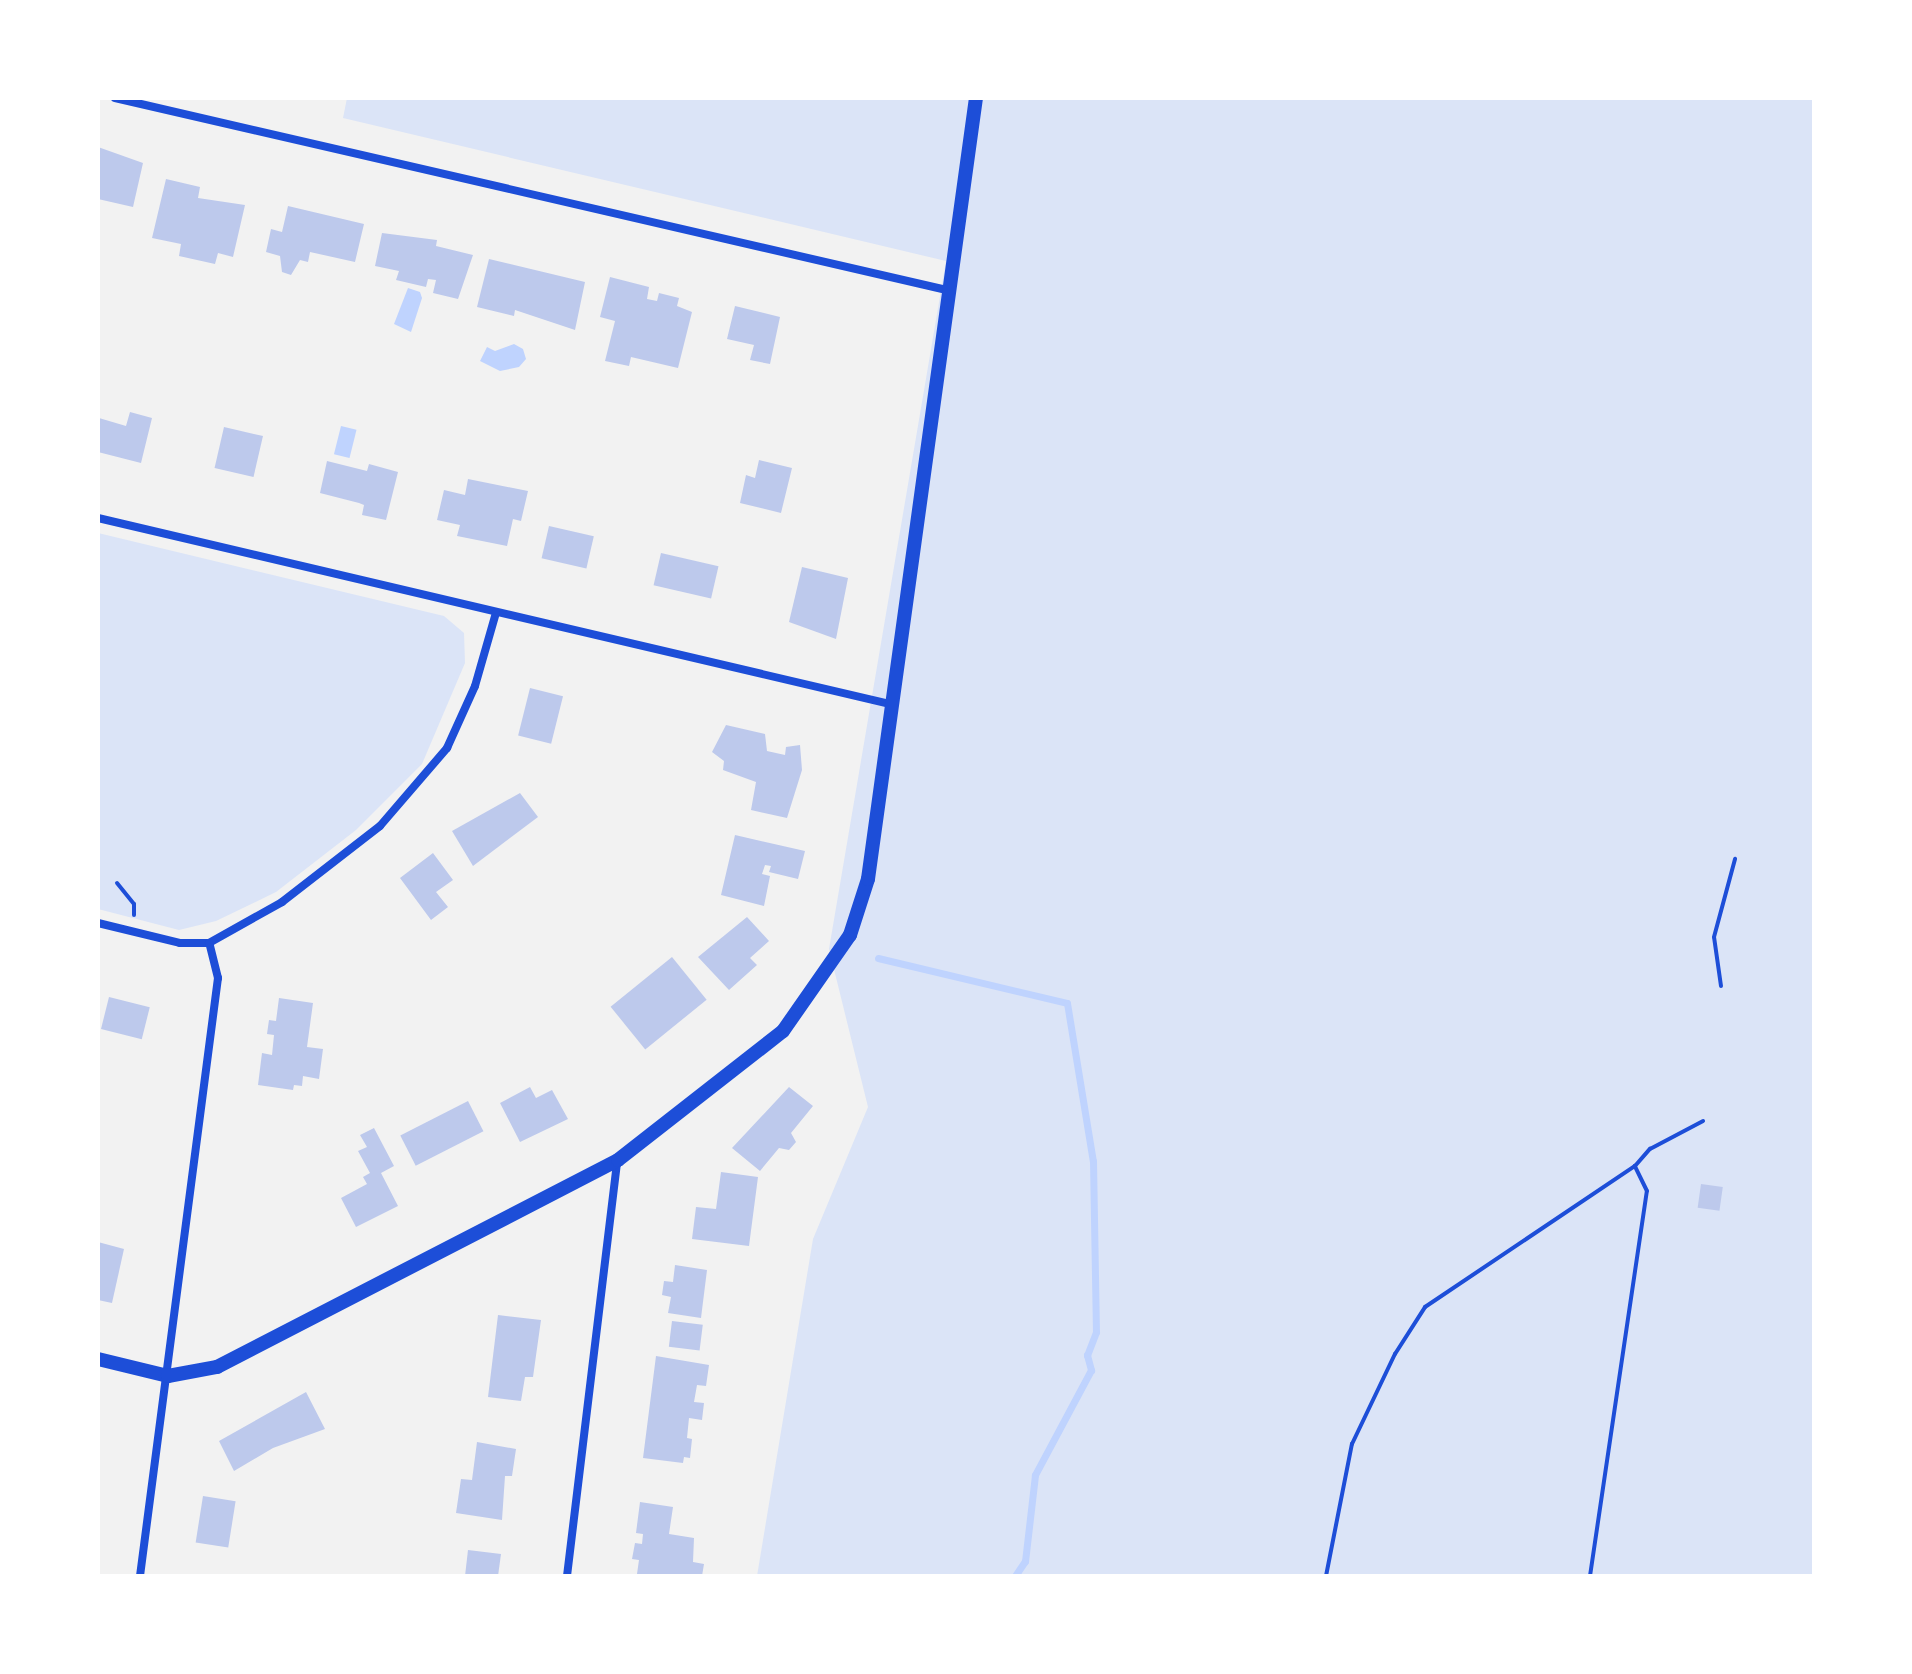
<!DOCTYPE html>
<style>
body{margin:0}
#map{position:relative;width:1912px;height:1674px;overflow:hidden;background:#f2f2f2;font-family:"Roboto Condensed",sans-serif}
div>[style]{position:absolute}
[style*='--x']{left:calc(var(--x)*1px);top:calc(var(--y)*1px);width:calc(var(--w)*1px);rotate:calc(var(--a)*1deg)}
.green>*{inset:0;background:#dbe4f7}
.water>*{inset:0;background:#bfd3fe;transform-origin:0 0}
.stream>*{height:7px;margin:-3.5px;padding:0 3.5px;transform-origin:3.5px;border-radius:3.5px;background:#bfd3fe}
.building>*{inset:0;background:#bdc9ec;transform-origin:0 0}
.path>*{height:4px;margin:-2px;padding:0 2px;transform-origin:2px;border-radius:2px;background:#1d4ed8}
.minor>*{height:8px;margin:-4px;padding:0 4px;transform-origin:4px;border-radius:4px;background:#1d4ed8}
.tertiary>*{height:14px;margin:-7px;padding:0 7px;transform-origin:7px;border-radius:7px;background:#1d4ed8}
span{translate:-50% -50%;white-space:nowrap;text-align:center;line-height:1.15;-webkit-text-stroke:7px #fff;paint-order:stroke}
.frame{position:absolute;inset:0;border:100px solid #fff;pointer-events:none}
</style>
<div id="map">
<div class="green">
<i style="clip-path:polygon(347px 98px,1814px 98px,1814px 1576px,757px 1576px,813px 1239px,868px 1107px,829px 949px,946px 261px,343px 118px)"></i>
<i style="clip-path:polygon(98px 533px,444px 616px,464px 633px,465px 663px,422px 764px,356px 830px,276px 892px,216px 921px,179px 930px,98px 909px)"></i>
</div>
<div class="water">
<i style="clip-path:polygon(408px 288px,420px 292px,422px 298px,411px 332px,394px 324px)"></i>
<i style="clip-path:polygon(514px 344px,523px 349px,526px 359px,519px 367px,500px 371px,480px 361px,487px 347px,495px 351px)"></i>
<i style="left:341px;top:426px;width:16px;height:29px;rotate:14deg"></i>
</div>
<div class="stream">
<i style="--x:878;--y:958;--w:194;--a:13.4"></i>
<i style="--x:1067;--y:1003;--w:160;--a:80.7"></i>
<i style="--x:1093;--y:1161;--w:171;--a:89"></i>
<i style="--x:1096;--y:1332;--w:25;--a:111"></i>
<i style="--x:1087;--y:1355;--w:16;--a:75"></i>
<i style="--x:1091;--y:1370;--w:119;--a:118.1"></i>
<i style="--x:1035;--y:1475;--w:87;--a:96.6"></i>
<i style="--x:1025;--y:1561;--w:18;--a:124"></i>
</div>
<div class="building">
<i style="clip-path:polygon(98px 147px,143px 163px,133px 207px,98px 199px)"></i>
<i style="clip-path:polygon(166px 179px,200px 187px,198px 198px,245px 205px,233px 257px,218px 253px,215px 264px,179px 256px,181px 244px,152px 238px)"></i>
<i style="clip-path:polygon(288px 206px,364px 224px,355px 262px,310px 252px,308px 262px,300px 260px,291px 275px,282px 272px,280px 256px,266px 252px,271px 229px,282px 232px)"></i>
<i style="clip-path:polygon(382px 233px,437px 240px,436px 246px,473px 255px,458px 299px,433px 293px,436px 280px,428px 279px,426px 287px,396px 280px,399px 271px,375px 266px)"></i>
<i style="clip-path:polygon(489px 259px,585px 282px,575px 330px,515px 310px,514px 316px,477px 307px)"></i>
<i style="clip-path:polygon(610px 277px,649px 287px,647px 299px,657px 301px,659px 293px,679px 298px,677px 306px,692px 312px,678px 368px,631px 357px,629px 366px,605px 361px,615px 321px,600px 317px)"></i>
<i style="clip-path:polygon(735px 306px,780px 317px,770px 364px,750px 360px,754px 345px,727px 339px)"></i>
<i style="clip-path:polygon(130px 412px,152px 418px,141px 463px,98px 452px,99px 418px,126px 426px)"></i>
<i style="left:224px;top:427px;width:40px;height:42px;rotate:13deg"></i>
<i style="clip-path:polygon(759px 460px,792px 468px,781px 513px,740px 503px,746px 475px,755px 478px)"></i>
<i style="clip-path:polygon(327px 461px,367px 471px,369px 464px,398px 472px,386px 520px,362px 515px,364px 505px,359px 503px,320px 493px)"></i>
<i style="clip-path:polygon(468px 479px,528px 491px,521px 521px,513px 519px,507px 546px,457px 536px,460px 525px,437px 520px,444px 490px,465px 495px)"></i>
<i style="left:549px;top:526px;width:46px;height:33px;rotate:13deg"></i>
<i style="left:661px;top:553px;width:59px;height:33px;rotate:13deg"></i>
<i style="clip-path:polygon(802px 567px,848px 578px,836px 639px,789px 622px)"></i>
<i style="left:530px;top:688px;width:34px;height:49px;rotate:14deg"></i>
<i style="clip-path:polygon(726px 725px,765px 734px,767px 751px,785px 755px,786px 747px,800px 745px,802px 770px,787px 818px,751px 810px,756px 782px,723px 770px,724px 761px,712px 752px)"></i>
<i style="clip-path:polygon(520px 793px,538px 817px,473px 866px,452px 831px)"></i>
<i style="clip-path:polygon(735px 835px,805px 851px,798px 879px,769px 872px,771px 866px,765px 865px,762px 874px,770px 876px,764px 906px,721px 895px)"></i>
<i style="clip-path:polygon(433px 853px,453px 880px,436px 892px,448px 907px,431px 920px,400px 878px)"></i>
<i style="clip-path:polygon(747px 917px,769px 941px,750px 958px,757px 965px,729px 990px,698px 957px)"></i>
<i style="left:672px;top:957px;width:55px;height:79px;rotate:51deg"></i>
<i style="left:109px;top:997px;width:42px;height:33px;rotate:14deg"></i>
<i style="clip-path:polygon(279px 998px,313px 1003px,307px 1047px,323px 1049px,319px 1079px,303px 1076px,302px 1086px,294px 1085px,293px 1090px,258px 1085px,262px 1053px,272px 1055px,274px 1035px,267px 1034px,269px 1020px,276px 1021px)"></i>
<i style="clip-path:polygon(530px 1087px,536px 1098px,552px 1090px,568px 1119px,520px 1142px,500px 1103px)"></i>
<i style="clip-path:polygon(789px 1087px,813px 1106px,791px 1133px,796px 1142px,789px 1150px,779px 1148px,760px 1171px,732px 1148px)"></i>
<i style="left:468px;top:1101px;width:34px;height:76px;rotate:63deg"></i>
<i style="clip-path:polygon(374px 1128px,394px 1166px,381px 1173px,398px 1206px,356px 1227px,341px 1198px,367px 1184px,363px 1177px,370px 1173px,358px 1151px,367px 1147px,360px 1135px)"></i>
<i style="clip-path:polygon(721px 1172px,758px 1177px,749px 1246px,692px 1239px,696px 1207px,716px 1209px)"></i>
<i style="left:1701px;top:1184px;width:22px;height:24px;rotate:8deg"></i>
<i style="clip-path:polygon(98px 1242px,124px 1249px,112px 1303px,98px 1300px)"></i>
<i style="clip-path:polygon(675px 1265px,707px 1270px,701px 1318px,668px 1313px,671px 1297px,662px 1295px,664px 1281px,673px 1282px)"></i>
<i style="clip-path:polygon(498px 1315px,541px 1320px,533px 1377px,525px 1377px,521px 1401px,488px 1397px)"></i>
<i style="left:672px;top:1321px;width:31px;height:26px;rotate:7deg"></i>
<i style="clip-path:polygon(656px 1356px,709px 1365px,706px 1386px,697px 1385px,694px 1402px,704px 1403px,702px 1420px,689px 1418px,687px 1438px,692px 1439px,690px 1458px,684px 1457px,683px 1463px,643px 1458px)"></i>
<i style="clip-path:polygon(306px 1392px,325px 1429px,273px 1448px,234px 1471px,219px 1441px)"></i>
<i style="clip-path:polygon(477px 1442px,516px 1449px,512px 1476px,505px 1476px,502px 1520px,456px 1513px,461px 1479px,472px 1480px)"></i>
<i style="left:203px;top:1496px;width:33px;height:47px;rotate:9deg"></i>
<i style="clip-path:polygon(640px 1502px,673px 1507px,669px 1534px,694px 1538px,693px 1562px,704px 1564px,702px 1576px,637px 1574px,639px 1560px,632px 1559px,635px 1543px,642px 1544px,643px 1534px,636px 1533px)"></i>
<i style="clip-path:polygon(468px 1550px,501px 1554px,498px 1576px,465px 1576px)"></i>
</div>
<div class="path">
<i style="--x:117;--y:883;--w:27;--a:51"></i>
<i style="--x:134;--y:904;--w:11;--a:90"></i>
<i style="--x:1721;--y:986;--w:49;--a:-98.1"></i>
<i style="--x:1714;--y:937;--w:81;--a:-74.9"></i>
<i style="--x:1326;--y:1576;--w:135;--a:-78.9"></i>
<i style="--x:1352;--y:1444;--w:100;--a:-64.5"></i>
<i style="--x:1395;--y:1354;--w:56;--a:-57.4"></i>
<i style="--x:1425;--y:1307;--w:253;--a:-33.9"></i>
<i style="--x:1635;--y:1166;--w:23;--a:-49"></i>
<i style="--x:1650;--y:1149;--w:60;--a:-27.8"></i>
<i style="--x:1590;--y:1576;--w:389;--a:-81.6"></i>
<i style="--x:1647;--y:1191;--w:28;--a:-116"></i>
</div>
<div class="minor">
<i style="--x:115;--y:98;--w:858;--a:13"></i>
<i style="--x:98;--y:518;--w:814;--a:13.22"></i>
<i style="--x:98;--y:923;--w:84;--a:13.7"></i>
<i style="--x:180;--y:943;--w:29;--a:0"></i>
<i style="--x:209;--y:943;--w:84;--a:-29.3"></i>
<i style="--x:282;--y:902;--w:124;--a:-37.8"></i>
<i style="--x:380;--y:826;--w:103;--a:-49.3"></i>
<i style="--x:447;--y:748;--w:68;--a:-65.7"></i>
<i style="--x:475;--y:686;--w:76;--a:-74"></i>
<i style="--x:140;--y:1576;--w:603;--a:-82.57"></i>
<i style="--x:218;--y:978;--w:36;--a:-104"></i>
<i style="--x:567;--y:1576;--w:418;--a:-83.1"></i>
</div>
<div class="tertiary">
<i style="--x:98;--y:1359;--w:72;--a:13.7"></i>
<i style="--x:168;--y:1376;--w:50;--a:-10.4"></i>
<i style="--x:217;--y:1367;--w:451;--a:-27.3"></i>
<i style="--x:618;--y:1160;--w:209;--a:-38"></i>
<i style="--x:783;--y:1031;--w:117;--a:-55.1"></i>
<i style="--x:850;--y:935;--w:59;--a:-72.2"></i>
<i style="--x:868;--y:879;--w:788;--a:-82.13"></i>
</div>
<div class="frame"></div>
</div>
